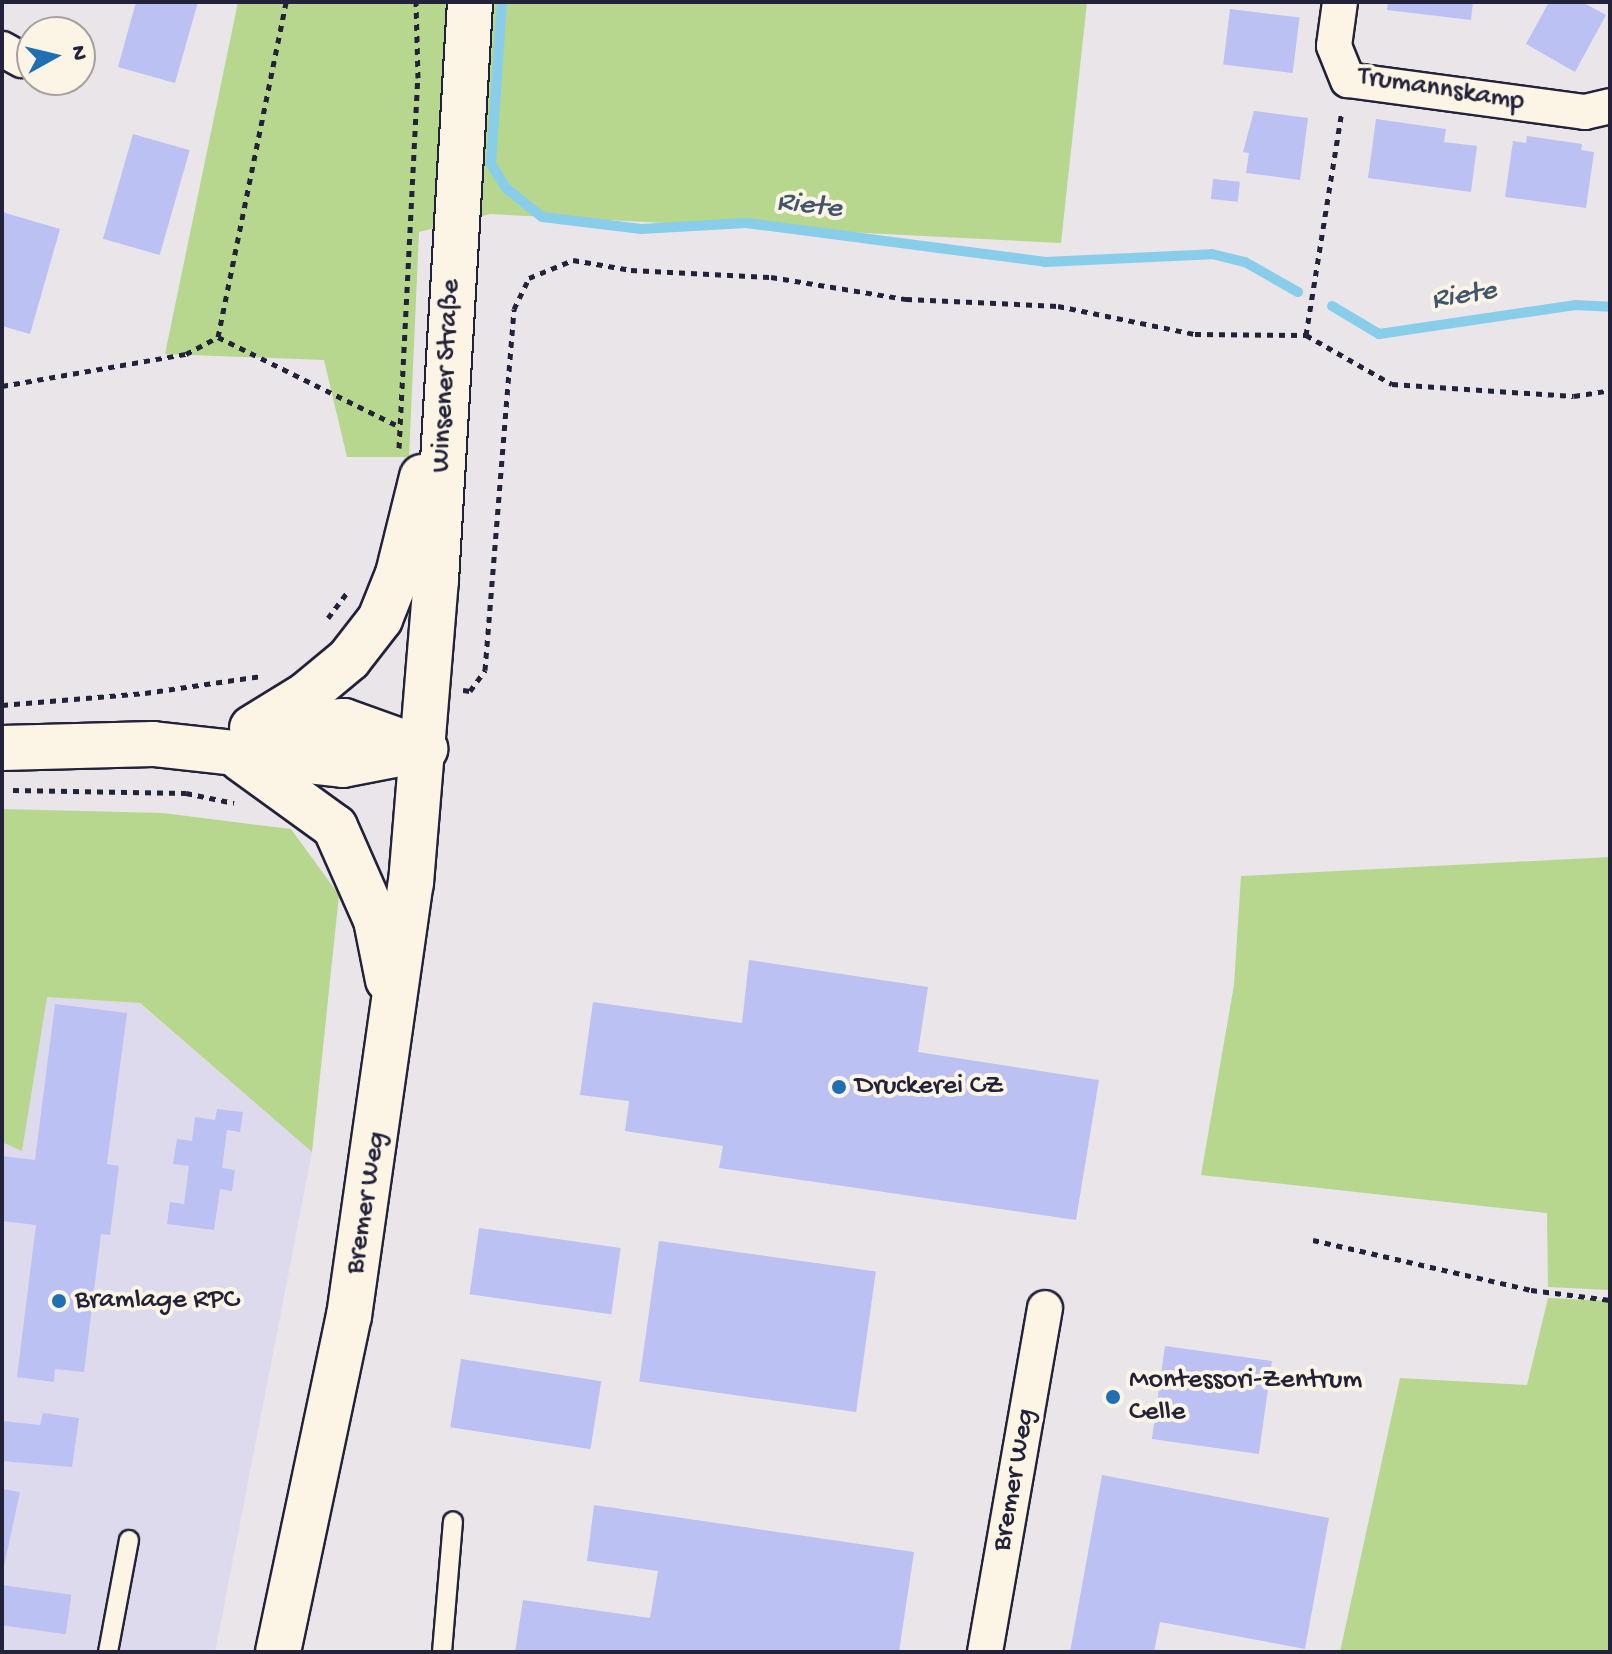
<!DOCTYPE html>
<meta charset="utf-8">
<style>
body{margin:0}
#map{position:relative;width:1612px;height:1654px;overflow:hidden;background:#e9e5e9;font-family:"Gochi Hand",sans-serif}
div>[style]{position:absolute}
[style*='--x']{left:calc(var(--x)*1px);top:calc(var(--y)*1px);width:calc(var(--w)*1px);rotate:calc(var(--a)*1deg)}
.built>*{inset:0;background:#dcdaec}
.green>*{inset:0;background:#b7d68e}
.stream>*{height:10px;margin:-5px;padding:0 5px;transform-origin:5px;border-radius:5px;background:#88cde9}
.building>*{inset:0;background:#bcc1f3;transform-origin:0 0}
.path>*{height:5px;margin-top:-2.5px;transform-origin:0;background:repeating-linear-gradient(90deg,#22223b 0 6px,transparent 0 12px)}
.roads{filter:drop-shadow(2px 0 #22223b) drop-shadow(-2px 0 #22223b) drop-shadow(0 2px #22223b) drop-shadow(0 -2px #22223b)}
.lane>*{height:18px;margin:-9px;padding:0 9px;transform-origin:9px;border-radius:9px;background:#fcf5e5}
.street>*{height:34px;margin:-17px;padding:0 17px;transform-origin:17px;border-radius:17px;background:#fcf5e5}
.secondary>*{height:44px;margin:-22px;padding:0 22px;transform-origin:22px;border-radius:22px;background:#fcf5e5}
.dots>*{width:22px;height:22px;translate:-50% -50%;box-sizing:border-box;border:4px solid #fcf5e5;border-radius:50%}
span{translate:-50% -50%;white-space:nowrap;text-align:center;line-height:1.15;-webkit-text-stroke:8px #fcf5e5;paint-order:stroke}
.street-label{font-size:28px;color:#22223b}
.poi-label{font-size:28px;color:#22223b}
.left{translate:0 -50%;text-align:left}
.water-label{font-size:30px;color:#41556f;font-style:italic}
.frame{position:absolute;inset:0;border:4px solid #22223b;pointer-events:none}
.north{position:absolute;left:16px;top:16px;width:80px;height:80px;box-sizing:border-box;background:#fcf5e5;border:2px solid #a5a1a1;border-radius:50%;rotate:82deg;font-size:22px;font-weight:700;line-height:32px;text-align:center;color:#22223b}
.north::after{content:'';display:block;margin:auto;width:28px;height:36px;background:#1f6fb2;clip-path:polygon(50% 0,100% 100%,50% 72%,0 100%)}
</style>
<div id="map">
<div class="built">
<i style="clip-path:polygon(46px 997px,139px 1003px,312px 1152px,215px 1652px,2px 1652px,2px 1142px,22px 1150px)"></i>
</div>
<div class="green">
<i style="clip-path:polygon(238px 2px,1087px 2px,1061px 243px,490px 214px,419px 232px,409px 457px,347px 457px,324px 360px,165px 354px)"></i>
<i style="clip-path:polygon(2px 809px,163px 813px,291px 829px,339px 895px,312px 1152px,140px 1003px,47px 997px,22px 1151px,2px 1142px)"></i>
<i style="clip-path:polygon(1610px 857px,1610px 1290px,1548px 1287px,1547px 1213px,1201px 1175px,1234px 985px,1241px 876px)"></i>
<i style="clip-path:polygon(1548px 1298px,1610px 1301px,1610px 1652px,1340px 1652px,1400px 1378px,1527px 1385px)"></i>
</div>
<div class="stream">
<i style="--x:502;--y:2;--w:162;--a:93.9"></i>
<i style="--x:491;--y:164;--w:28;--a:58"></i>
<i style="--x:506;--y:188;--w:46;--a:38.9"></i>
<i style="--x:542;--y:217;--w:100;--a:6.9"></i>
<i style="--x:641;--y:229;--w:105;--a:-3.3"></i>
<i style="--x:746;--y:223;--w:302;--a:7.4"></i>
<i style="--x:1045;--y:262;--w:167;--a:-2.7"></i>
<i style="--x:1212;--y:254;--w:34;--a:14"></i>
<i style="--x:1245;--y:262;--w:61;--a:29.5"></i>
<i style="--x:1332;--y:306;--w:55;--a:30.8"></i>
<i style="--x:1379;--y:334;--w:198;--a:-8.4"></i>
<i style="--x:1575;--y:305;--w:35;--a:3"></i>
</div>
<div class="building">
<i style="clip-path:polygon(136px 2px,198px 2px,175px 83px,118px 67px)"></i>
<i style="clip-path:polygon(1388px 2px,1473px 2px,1471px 20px,1387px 10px)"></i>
<i style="clip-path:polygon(1549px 2px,1582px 2px,1606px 15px,1575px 72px,1526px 44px)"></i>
<i style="left:1230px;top:9px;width:70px;height:56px;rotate:7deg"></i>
<i style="clip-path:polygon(1254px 111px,1308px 118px,1300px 180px,1246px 173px,1249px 153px,1243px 152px)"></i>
<i style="clip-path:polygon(1376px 119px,1446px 129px,1444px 142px,1477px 146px,1471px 192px,1368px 178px)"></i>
<i style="left:133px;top:134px;width:59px;height:109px;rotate:16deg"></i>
<i style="clip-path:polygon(1527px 136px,1582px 144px,1581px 150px,1594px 152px,1586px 208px,1505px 197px,1513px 141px,1526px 143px)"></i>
<i style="left:1213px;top:179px;width:27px;height:20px;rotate:6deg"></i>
<i style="clip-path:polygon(2px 212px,60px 229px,30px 334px,2px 326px)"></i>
<i style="clip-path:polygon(749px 960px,928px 987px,918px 1052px,1099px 1080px,1076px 1220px,719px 1168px,723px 1146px,625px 1131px,629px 1101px,580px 1095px,593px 1002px,742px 1023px)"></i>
<i style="clip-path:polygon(55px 1004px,127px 1013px,107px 1164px,119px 1166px,110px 1235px,101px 1234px,84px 1372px,55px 1369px,54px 1382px,17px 1377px,36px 1225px,2px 1221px,2px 1156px,35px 1160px)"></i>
<i style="clip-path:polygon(217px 1109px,243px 1112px,240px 1132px,227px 1130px,222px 1168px,235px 1170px,232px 1191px,220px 1189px,214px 1230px,167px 1224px,170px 1202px,184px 1204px,189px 1166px,173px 1164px,177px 1139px,192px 1141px,195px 1117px,215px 1120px)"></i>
<i style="left:479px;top:1228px;width:143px;height:67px;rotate:8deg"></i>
<i style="left:659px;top:1241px;width:219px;height:142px;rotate:8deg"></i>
<i style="left:1165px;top:1346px;width:108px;height:94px;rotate:8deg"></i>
<i style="left:461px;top:1359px;width:142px;height:69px;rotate:9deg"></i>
<i style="clip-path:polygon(43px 1413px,79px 1418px,72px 1467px,2px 1461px,2px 1421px,40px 1425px)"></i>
<i style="clip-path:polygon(1102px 1475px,1329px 1518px,1305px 1649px,1160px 1622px,1154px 1652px,1070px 1652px)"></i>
<i style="clip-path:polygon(2px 1489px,20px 1492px,3px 1571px,2px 1571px)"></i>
<i style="clip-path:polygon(594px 1505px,914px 1552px,899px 1652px,515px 1652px,523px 1600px,650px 1618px,658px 1571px,587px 1561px)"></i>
<i style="left:2px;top:1585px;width:70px;height:40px;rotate:8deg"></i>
</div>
<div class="path">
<i style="--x:1306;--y:335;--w:227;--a:-80.9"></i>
<i style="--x:218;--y:337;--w:201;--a:26.3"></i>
<i style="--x:2;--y:386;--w:187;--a:-9.9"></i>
<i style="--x:186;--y:354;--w:36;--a:-28"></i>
<i style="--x:218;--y:337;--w:342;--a:-78.5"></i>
<i style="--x:399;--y:448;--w:370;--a:-87.1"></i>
<i style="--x:418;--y:78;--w:76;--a:-91.5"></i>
<i style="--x:328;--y:618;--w:34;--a:-53"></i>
<i style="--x:463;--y:690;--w:7;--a:8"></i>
<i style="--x:470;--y:691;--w:26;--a:-54"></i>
<i style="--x:485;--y:670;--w:362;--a:-85.4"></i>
<i style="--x:514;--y:309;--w:34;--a:-64"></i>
<i style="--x:529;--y:278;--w:48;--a:-22.2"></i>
<i style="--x:573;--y:260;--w:59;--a:9.8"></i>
<i style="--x:631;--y:270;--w:140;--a:2.9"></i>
<i style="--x:771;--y:277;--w:137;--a:9.3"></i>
<i style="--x:906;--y:299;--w:152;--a:2.6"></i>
<i style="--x:1058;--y:306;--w:140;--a:11.6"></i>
<i style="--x:1195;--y:334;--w:111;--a:0.5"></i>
<i style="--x:1306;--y:335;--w:99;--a:29.7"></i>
<i style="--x:1392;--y:384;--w:182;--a:3.8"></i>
<i style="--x:1574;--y:396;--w:36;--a:-9"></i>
<i style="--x:2;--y:705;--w:144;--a:-4.8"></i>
<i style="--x:145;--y:693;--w:117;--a:-8.3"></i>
<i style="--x:13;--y:790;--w:173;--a:1"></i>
<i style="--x:186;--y:793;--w:49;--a:11.8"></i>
<i style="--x:1313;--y:1240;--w:224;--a:12.9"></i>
<i style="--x:1531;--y:1290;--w:80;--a:7.2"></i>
</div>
<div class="roads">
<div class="lane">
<i style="--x:108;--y:1652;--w:114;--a:-79.4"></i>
<i style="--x:442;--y:1652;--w:131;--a:-85.2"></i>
</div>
<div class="street">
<i style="--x:1340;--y:2;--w:44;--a:97.8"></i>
<i style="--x:1334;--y:46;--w:37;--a:68"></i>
<i style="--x:1348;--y:80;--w:239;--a:7.7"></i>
<i style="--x:1585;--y:112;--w:26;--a:-13"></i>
<i style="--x:2;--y:49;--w:23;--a:29"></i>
<i style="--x:985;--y:1652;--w:349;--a:-80.1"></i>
</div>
<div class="secondary">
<i style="--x:260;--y:727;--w:84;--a:-4.1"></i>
<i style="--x:344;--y:721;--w:83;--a:19.7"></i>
<i style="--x:252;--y:728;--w:65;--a:-31.7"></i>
<i style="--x:307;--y:694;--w:55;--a:-39.8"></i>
<i style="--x:349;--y:659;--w:51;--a:-52.2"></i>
<i style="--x:380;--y:619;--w:48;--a:-68.2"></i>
<i style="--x:398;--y:574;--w:100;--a:-76.1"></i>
<i style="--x:2;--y:748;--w:151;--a:-1.5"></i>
<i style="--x:153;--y:744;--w:191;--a:6.3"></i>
<i style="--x:343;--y:765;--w:84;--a:-11"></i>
<i style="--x:241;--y:759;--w:116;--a:35.9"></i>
<i style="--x:335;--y:827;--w:102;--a:66.2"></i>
<i style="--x:376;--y:920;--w:61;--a:78.7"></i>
<i style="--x:278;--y:1652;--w:343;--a:-78.1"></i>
<i style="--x:349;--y:1316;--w:437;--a:-81.9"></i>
<i style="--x:411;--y:883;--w:304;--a:-85.3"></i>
<i style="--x:436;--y:580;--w:579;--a:-86.63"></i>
</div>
</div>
<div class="dots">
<i style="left:839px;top:1087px;background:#1f6fb2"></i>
<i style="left:59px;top:1301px;background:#1f6fb2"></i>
<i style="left:1113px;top:1397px;background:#1f6fb2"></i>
</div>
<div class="street-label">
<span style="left:1441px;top:90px;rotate:9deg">Trumannskamp</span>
<span style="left:447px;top:376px;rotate:-87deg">Winsener Straße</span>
<span style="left:367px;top:1203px;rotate:-81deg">Bremer Weg</span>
<span style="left:1015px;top:1480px;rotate:-80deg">Bremer Weg</span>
</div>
<div class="poi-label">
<span class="left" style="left:855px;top:1087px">Druckerei CZ</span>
<span class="left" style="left:75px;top:1301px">Bramlage RPC</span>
<span class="left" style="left:1129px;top:1397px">Montessori-Zentrum<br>Celle</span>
</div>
<div class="water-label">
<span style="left:809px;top:207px;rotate:7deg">Riete</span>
<span style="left:1464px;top:297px;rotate:-9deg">Riete</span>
</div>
<div class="frame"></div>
<div class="north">N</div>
</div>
